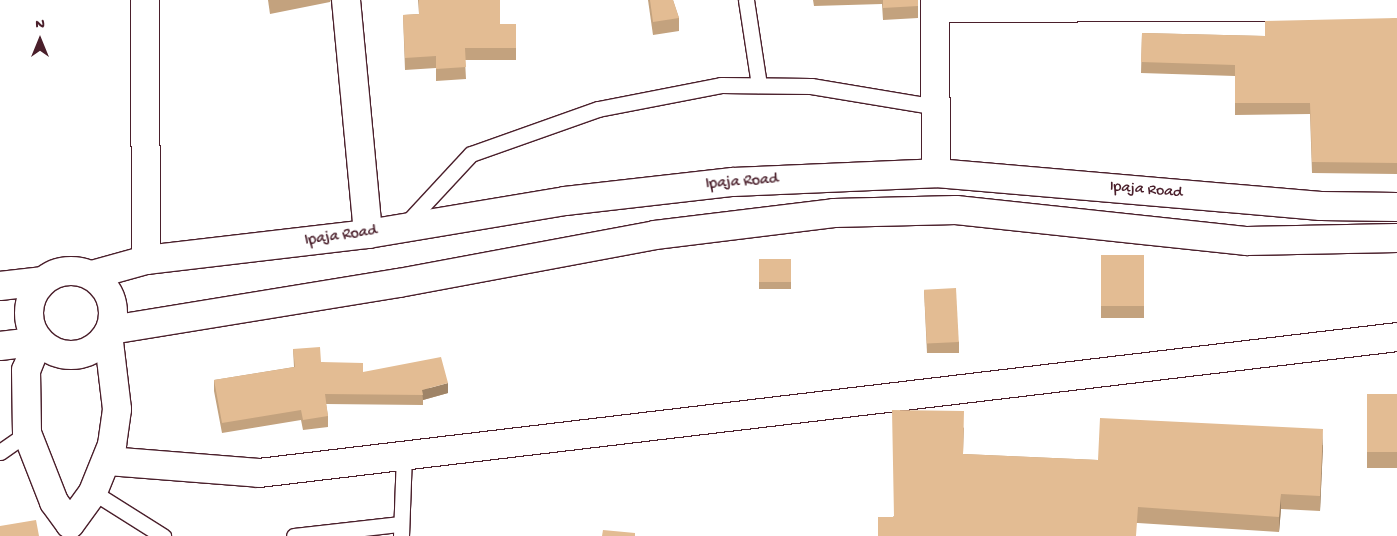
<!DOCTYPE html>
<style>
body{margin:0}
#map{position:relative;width:1397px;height:536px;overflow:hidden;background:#fff;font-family:"Gochi Hand",sans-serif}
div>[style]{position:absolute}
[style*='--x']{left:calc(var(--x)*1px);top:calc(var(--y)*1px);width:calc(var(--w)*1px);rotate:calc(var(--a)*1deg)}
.roads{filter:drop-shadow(1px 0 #4a1f2b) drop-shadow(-1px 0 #4a1f2b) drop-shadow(0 1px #4a1f2b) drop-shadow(0 -1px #4a1f2b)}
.lane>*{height:15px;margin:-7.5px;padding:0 7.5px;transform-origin:7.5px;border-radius:7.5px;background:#fff}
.street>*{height:28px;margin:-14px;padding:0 14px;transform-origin:14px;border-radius:14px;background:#fff}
.secondary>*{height:28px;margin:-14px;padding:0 14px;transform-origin:14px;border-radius:14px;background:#fff}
.secondary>.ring{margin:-14px;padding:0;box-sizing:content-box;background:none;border:28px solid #fff;border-radius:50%}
.wall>*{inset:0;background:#c3a27e;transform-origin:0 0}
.shaded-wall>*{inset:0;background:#9f8467}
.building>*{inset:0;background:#e3bc93;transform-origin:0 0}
span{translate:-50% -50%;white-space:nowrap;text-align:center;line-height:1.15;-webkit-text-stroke:4px #fff;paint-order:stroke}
.street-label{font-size:16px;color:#4a1f2b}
.north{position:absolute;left:15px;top:15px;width:50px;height:50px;-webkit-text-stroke:4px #fff;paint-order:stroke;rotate:0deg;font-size:14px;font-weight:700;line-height:20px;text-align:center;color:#4a1f2b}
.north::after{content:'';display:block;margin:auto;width:18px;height:22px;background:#4a1f2b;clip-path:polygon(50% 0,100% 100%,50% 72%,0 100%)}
</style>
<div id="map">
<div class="roads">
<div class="lane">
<i style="--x:746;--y:0;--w:86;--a:81.3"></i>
<i style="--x:404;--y:226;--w:98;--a:-47.1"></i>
<i style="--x:471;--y:154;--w:135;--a:-19.5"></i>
<i style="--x:598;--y:109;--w:125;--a:-11"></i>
<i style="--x:721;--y:85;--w:90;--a:0.6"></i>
<i style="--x:811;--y:86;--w:127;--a:9.5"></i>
<i style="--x:0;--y:452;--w:33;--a:-35"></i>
<i style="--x:93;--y:492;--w:83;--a:32.2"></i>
<i style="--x:294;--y:536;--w:107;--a:-6.5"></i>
<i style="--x:401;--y:536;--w:80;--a:-87.9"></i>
</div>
<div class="street">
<i style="--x:145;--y:0;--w:260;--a:89.8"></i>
<i style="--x:346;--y:0;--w:235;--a:84.6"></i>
<i style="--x:935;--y:0;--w:173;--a:89.7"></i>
<i style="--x:935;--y:8;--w:462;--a:-0.2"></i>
<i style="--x:38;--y:341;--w:31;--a:112"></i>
<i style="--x:26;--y:370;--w:63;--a:89.1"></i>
<i style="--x:27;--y:433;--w:74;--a:68.6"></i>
<i style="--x:54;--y:502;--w:27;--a:54"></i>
<i style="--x:108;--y:461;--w:151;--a:4.5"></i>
<i style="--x:259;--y:473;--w:1146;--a:-6.81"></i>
<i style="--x:70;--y:524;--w:39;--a:-54"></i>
<i style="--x:93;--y:492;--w:51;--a:-68"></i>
<i style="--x:112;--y:445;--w:36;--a:-82"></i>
<i style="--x:117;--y:409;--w:76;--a:-96.8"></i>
</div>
<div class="secondary">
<i class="ring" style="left:29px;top:271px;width:56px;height:56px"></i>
<i style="--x:92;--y:275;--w:56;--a:-15.5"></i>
<i style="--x:146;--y:260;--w:224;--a:-6.7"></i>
<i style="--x:368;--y:234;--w:200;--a:-9.5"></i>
<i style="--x:565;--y:201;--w:169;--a:-6.5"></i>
<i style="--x:733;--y:182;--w:203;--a:-2.5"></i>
<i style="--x:936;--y:173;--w:386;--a:4.9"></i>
<i style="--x:1321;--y:206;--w:76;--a:0.8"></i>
<i style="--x:0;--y:286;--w:42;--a:-6.8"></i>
<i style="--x:111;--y:330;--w:292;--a:-9.3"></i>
<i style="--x:399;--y:283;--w:260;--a:-10.6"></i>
<i style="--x:655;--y:235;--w:180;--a:-7"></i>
<i style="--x:834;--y:213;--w:122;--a:-1.4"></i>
<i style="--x:956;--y:210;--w:293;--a:6.1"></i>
<i style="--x:1247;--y:241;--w:150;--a:-1.1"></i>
<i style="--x:0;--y:346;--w:38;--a:-7"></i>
</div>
</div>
<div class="wall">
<i style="clip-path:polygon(268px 0,331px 0,330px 2px,270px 14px)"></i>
<i style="clip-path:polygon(418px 0,500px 0,500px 24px,516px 24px,516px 60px,465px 60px,466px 79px,436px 81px,436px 68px,405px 70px,403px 15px,419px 14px)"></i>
<i style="clip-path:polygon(648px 0,673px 0,679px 18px,679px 31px,653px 35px)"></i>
<i style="clip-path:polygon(813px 0,918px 0,918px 18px,883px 20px,882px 4px,814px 6px)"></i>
<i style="clip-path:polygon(1397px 18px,1397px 174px,1312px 173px,1310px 114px,1235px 115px,1235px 76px,1141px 73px,1142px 33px,1265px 36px)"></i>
<i style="left:1101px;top:255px;width:43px;height:63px"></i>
<i style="left:759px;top:259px;width:32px;height:30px"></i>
<i style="clip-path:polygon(924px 290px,959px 342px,959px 353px,927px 353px)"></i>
<i style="clip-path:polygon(293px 349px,321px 362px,448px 393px,423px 400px,423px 405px,326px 404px,328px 416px,328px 427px,303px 430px,301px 420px,222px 433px,214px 391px,214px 380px,294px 367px)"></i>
<i style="left:1367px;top:394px;width:30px;height:74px"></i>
<i style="clip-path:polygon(964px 427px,963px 454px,1098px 460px,1323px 445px,1320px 511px,1281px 509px,1279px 532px,1138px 523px,893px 517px)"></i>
</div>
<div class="shaded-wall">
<i style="clip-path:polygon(448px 383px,448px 393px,423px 400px,422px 390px)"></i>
<i style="clip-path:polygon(1323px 429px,1323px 445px,1320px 511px,1320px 496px)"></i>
<i style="clip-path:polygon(1281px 494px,1281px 509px,1279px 532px,1279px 517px)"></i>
</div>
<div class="building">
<i style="clip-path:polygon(419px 0,500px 0,500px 24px,516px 24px,516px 48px,465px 48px,466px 67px,436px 69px,436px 56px,405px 58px,403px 15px,419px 14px)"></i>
<i style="clip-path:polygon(650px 0,673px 0,679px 18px,653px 22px)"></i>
<i style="clip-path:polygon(883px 0,918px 0,918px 6px,883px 8px)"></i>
<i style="clip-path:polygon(1397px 18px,1397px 163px,1312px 162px,1310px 103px,1235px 103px,1235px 65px,1141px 62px,1142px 33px,1265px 36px,1265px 21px)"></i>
<i style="left:1101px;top:255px;width:43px;height:51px"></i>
<i style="left:759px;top:259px;width:32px;height:23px"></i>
<i style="left:956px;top:288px;width:54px;height:32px;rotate:87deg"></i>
<i style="clip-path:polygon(320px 347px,321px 362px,363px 363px,363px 372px,441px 357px,448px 383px,422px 390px,423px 395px,325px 394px,328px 416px,303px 420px,301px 410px,222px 423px,214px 380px,295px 367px,293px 349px)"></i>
<i style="left:1367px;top:394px;width:30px;height:58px"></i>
<i style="clip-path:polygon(892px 410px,964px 411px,963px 454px,1098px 460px,1100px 418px,1323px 429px,1320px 496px,1281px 494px,1279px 517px,1138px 507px,1136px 536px,878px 536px,878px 517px,894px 517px)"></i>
<i style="clip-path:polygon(36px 520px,39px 536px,0 536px,0 526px)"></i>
<i style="clip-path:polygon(603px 530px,635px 533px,635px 536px,602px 536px)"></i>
</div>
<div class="street-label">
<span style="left:742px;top:183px;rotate:-4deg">Ipaja Road</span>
<span style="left:1146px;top:191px;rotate:5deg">Ipaja Road</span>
<span style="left:341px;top:237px;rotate:-8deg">Ipaja Road</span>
</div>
<div class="north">N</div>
</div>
